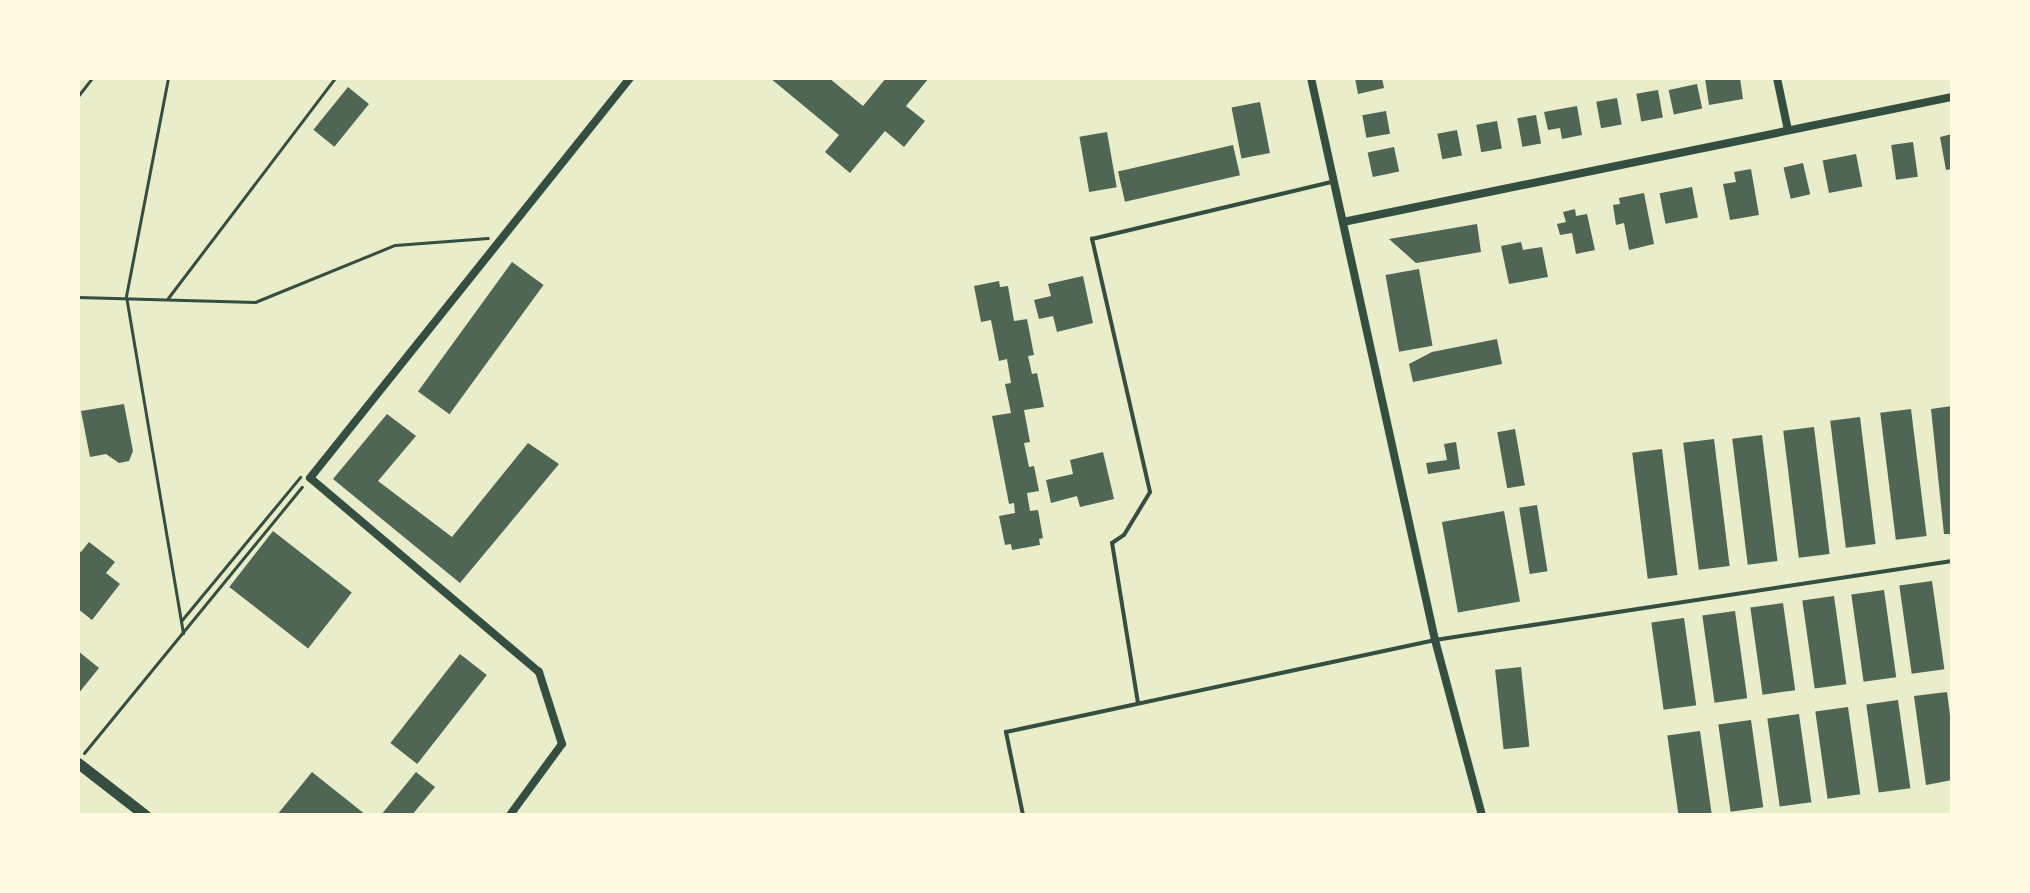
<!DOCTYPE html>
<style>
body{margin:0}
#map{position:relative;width:2030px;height:893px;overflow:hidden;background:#e9edc9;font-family:Ubuntu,sans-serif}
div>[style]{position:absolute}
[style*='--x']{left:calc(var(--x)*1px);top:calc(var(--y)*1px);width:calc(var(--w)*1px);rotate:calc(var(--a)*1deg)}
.building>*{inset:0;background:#4f6655;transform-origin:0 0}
.path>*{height:3px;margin:-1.5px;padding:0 1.5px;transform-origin:1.5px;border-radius:1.5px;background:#344e41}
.service>*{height:4px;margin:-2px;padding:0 2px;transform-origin:2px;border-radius:2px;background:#344e41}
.minor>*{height:8px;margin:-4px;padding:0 4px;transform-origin:4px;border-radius:4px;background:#344e41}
.tertiary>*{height:11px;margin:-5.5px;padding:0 5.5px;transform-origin:5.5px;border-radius:5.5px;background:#344e41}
span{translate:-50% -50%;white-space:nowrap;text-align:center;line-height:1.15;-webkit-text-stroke:8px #fefae0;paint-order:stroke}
.frame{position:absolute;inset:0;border:80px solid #fefae0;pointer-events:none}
</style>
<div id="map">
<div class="building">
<i style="clip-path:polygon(770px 78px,829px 78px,863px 106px,886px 78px,929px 78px,906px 106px,925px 121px,904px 147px,885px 131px,850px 173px,825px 152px,839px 135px)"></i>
<i style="clip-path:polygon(1355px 78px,1382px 78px,1384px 88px,1358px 94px)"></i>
<i style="clip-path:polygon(1705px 78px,1740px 78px,1743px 99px,1709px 105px)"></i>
<i style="left:1697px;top:84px;width:25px;height:29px;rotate:78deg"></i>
<i style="left:348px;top:87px;width:27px;height:55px;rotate:39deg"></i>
<i style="left:1658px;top:90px;width:28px;height:22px;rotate:80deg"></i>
<i style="left:1617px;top:98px;width:27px;height:21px;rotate:80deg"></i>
<i style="left:1260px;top:102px;width:52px;height:29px;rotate:79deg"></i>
<i style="clip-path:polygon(1577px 106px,1582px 135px,1562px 139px,1560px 128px,1548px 130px,1544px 112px)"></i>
<i style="left:1386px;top:111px;width:23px;height:24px;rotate:80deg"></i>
<i style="left:1536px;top:115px;width:29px;height:19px;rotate:80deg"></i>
<i style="left:1497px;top:121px;width:28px;height:21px;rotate:80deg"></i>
<i style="left:1457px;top:130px;width:26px;height:20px;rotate:79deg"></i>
<i style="left:1107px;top:132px;width:56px;height:28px;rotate:80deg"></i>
<i style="clip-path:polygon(1952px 134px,1952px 169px,1946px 170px,1940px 137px)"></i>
<i style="left:1913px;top:142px;width:35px;height:22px;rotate:82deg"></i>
<i style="left:1233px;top:145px;width:31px;height:118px;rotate:77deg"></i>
<i style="left:1394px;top:147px;width:25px;height:27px;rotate:78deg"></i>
<i style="left:1856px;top:154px;width:33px;height:34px;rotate:79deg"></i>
<i style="left:1803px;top:163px;width:32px;height:20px;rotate:77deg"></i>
<i style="clip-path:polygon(1751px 169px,1759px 215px,1730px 220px,1723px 184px,1736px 182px,1734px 172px)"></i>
<i style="left:1692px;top:187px;width:31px;height:33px;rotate:79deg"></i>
<i style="clip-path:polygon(1644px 193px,1654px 244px,1629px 250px,1624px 223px,1616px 225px,1613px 205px,1620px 204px,1619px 198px)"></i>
<i style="clip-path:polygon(1575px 209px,1576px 216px,1587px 214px,1595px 250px,1576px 254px,1572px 233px,1560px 235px,1557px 224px,1566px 222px,1563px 212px)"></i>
<i style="clip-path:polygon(1477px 224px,1481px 252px,1416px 263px,1389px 239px)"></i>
<i style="clip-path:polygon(1521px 242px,1523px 250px,1542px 247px,1548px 277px,1509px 284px,1501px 246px)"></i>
<i style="left:512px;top:262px;width:39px;height:160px;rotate:36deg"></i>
<i style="left:1419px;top:269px;width:78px;height:34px;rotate:80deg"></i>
<i style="clip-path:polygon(1083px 276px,1093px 323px,1057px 332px,1053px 316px,1039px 319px,1034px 300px,1051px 296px,1048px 284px)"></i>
<i style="clip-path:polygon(999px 281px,1000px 287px,1008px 286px,1014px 321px,1027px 319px,1034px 355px,1028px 356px,1032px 374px,1037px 373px,1044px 407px,1024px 410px,1030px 442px,1024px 443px,1029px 467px,1034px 466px,1039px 491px,1027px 493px,1030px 511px,1038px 510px,1043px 538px,1039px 539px,1040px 545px,1012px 550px,1011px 544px,1005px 545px,999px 516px,1015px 513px,1014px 503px,1009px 504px,992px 416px,1011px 413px,1005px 384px,1011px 383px,1007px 359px,999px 361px,991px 320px,981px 322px,974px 286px)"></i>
<i style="clip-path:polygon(1497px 339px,1502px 364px,1413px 382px,1409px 364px,1432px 352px)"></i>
<i style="clip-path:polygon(124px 404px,133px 451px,129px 461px,119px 463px,106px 454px,90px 457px,81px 411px)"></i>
<i style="clip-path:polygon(1952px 406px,1952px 534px,1944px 534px,1931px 409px)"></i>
<i style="left:1911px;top:409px;width:128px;height:31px;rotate:83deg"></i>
<i style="clip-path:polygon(387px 414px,416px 436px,378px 481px,452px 537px,528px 443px,559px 464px,460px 583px,333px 479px)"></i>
<i style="left:1860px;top:417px;width:128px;height:30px;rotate:83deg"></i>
<i style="left:1814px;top:427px;width:128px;height:31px;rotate:83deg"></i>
<i style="left:1515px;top:429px;width:57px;height:18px;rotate:80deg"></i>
<i style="left:1762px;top:435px;width:127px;height:30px;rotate:83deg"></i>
<i style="left:1714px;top:439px;width:128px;height:31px;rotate:83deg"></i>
<i style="clip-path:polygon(1456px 442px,1460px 469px,1428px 474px,1426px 463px,1447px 460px,1444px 444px)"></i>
<i style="left:1662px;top:449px;width:127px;height:30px;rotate:83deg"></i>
<i style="clip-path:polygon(1103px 452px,1114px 499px,1080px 507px,1077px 496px,1051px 503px,1046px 480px,1073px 474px,1070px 460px)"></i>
<i style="left:1537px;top:505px;width:67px;height:18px;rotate:81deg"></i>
<i style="left:1504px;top:511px;width:92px;height:63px;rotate:80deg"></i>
<i style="left:273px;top:531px;width:100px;height:71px;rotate:38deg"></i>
<i style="clip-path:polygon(89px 542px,115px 562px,106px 573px,120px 584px,92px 620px,78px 609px,78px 550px,81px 552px)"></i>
<i style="left:1932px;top:581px;width:89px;height:33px;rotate:82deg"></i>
<i style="left:1884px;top:590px;width:88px;height:33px;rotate:82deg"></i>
<i style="left:1834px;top:596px;width:89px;height:32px;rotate:82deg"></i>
<i style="left:1783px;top:603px;width:88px;height:33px;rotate:82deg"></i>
<i style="left:1735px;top:611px;width:88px;height:33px;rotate:82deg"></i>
<i style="left:1684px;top:618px;width:88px;height:33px;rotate:82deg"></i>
<i style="clip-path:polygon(78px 651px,99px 668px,78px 694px)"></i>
<i style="left:460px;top:654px;width:34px;height:113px;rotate:38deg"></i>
<i style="left:1521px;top:667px;width:80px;height:26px;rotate:84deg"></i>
<i style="clip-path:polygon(1947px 692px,1952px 730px,1952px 780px,1926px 785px,1914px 696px)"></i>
<i style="left:1898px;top:700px;width:89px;height:32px;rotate:82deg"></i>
<i style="left:1848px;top:707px;width:88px;height:33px;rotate:82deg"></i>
<i style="left:1799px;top:714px;width:89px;height:32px;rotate:82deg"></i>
<i style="left:1751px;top:720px;width:88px;height:33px;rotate:82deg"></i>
<i style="left:1700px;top:731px;width:85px;height:33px;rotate:82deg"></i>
<i style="clip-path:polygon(312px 772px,366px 815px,277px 815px)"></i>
<i style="clip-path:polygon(416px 772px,435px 787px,412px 815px,381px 815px)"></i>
</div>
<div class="path">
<i style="--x:168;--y:78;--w:222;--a:100.9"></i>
<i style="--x:126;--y:296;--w:342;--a:80.4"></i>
<i style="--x:78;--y:96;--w:23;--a:-52"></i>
<i style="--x:78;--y:297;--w:177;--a:1.6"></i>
<i style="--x:255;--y:302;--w:151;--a:-22.2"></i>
<i style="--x:395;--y:245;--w:93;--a:-4.3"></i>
<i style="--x:168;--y:298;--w:276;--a:-52.8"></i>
<i style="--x:181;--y:621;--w:187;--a:-50.4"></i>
<i style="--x:84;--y:753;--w:344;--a:-50.7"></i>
</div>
<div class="service">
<i style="--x:1138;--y:703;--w:162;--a:-99.2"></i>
<i style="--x:1112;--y:543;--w:14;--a:-34"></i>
<i style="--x:1124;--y:535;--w:50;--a:-58.8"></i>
<i style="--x:1150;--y:492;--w:260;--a:-102.9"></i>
<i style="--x:1092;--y:239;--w:247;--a:-13.4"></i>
<i style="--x:1023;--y:815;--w:85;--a:-101.6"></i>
<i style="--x:1006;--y:732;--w:439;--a:-12.1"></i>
<i style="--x:1435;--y:640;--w:523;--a:-8.69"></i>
</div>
<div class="minor">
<i style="--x:1311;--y:78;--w:576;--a:77.56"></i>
<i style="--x:1435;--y:640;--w:181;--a:75"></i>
<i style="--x:1777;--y:78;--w:53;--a:78.1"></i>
<i style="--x:1343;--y:222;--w:622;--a:-11.6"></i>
<i style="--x:510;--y:815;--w:88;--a:-53.8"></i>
<i style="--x:562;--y:744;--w:76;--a:-107.7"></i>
<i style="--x:539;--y:672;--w:300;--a:-139.7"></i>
<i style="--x:310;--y:478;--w:512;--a:-51.34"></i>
</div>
<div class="tertiary">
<i style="--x:78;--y:763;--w:85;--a:37.8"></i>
</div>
<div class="frame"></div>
</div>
